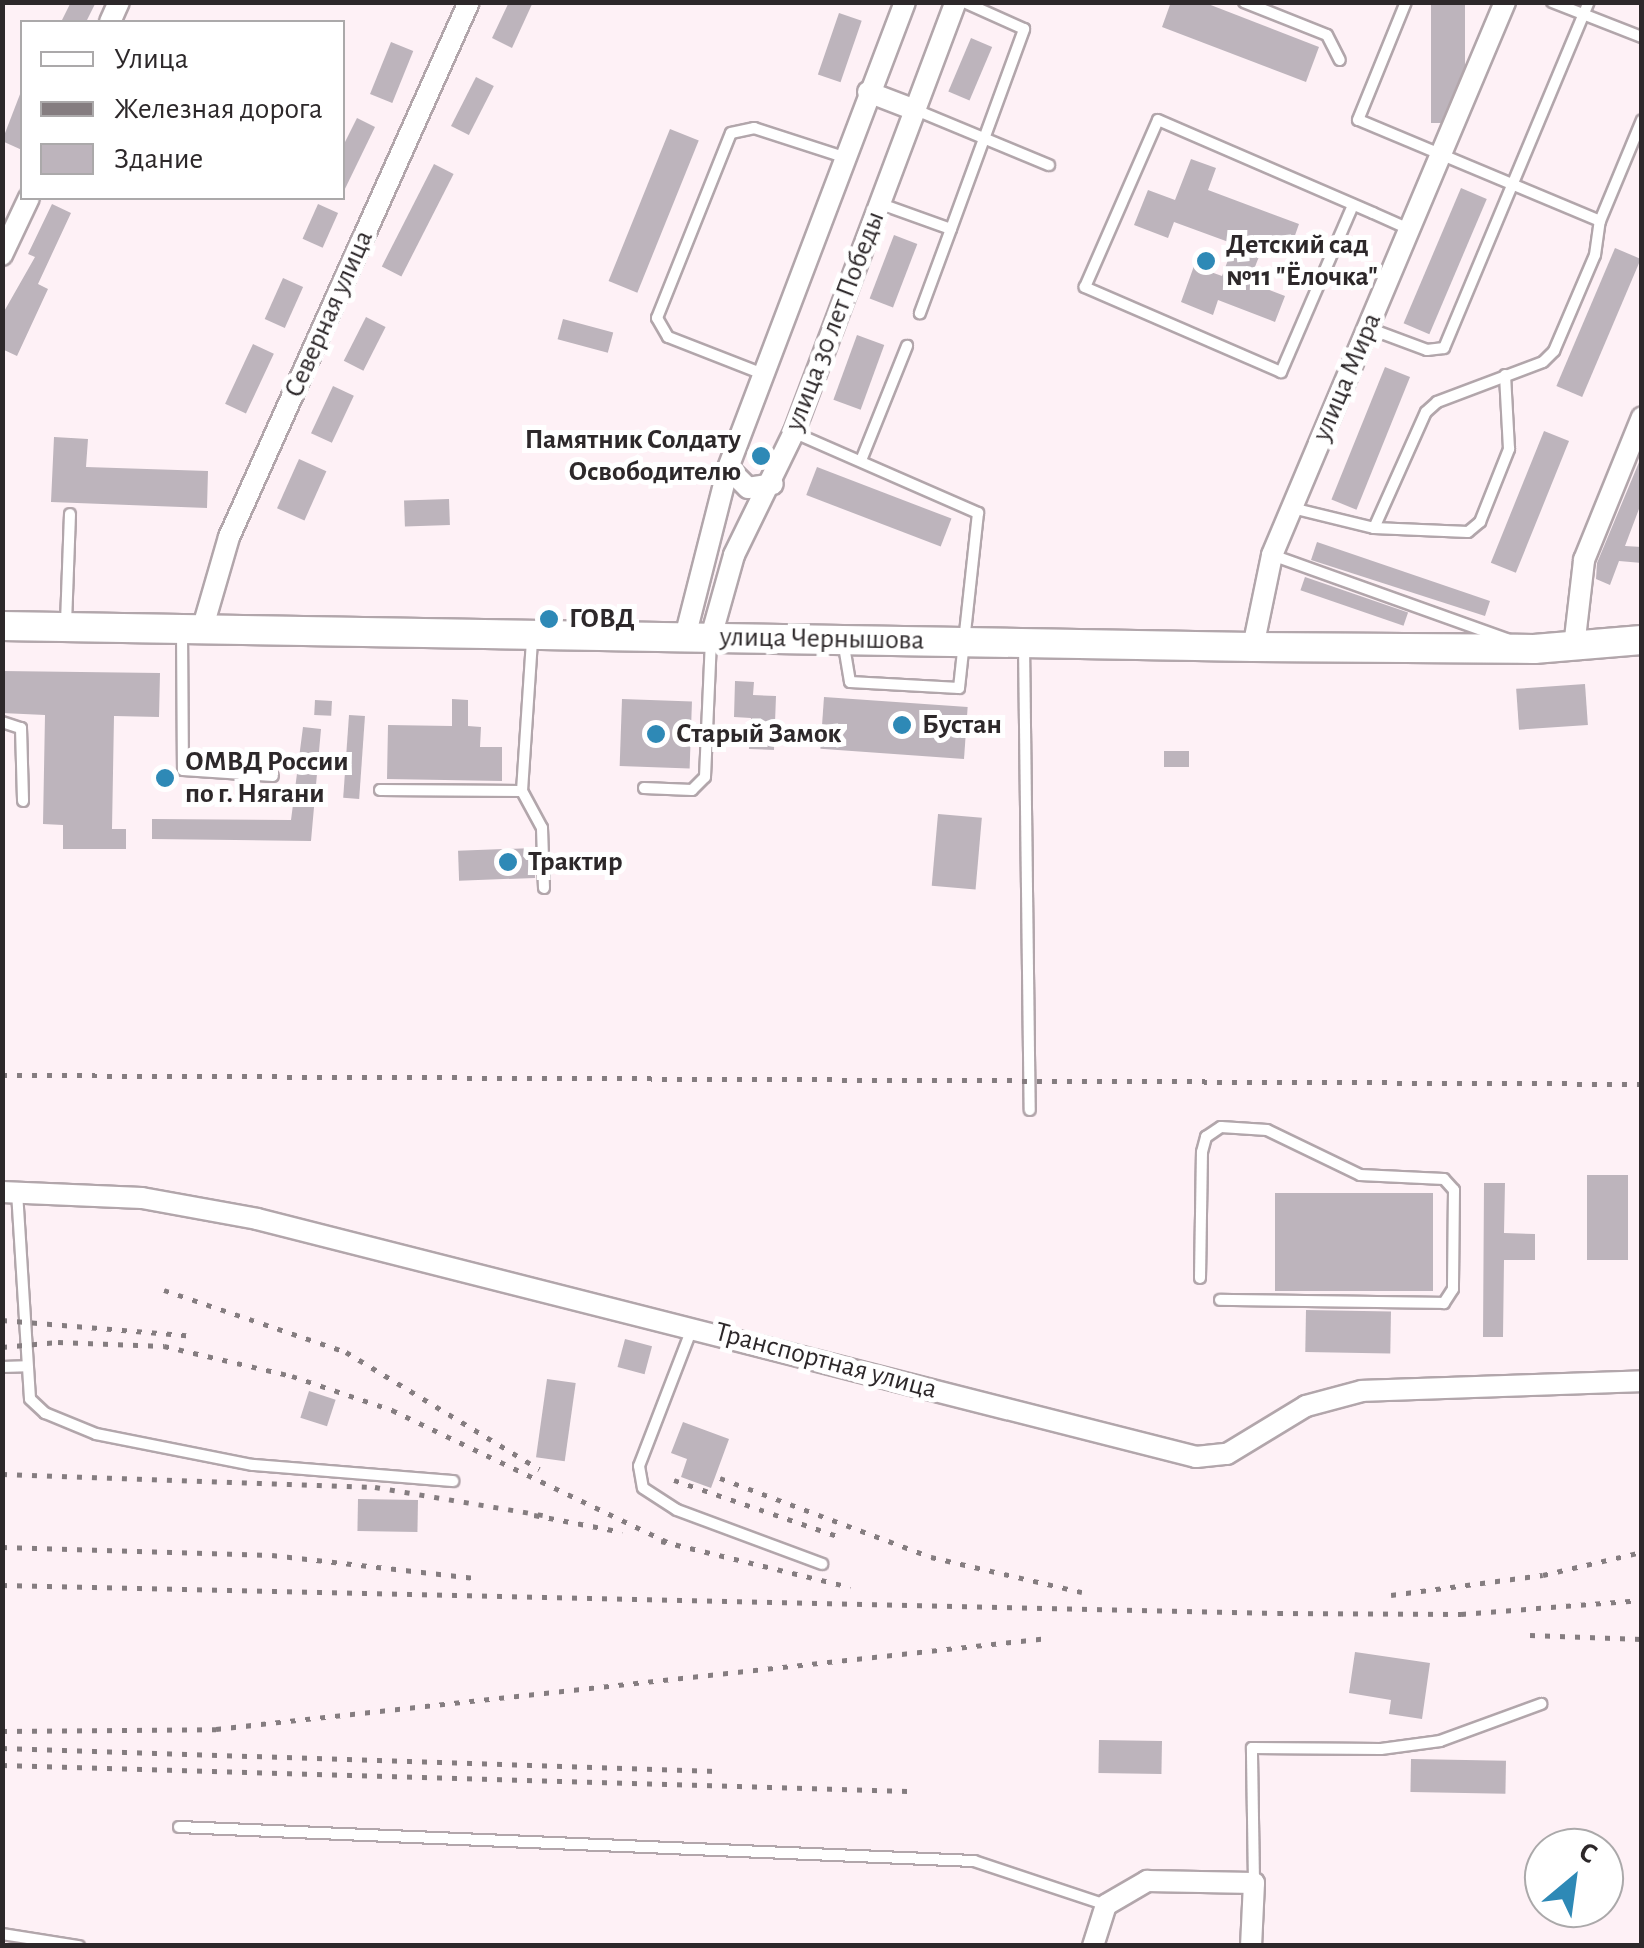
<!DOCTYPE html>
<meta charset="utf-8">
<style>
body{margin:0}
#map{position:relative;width:1644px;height:1948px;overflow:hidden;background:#fef1f6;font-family:"Alegreya Sans",sans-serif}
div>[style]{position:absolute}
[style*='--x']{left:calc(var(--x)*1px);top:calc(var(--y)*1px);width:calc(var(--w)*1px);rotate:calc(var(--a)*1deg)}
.building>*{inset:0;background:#bdb4bc;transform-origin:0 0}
.roads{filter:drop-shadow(2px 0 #b2a6ab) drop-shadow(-2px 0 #b2a6ab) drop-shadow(0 2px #b2a6ab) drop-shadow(0 -2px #b2a6ab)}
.service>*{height:10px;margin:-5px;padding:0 5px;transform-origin:5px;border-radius:5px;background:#fff}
.minor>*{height:20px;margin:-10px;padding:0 10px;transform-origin:10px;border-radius:10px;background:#fff}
.secondary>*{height:28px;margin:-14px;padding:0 14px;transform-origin:14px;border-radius:14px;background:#fff}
.rail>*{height:5px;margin-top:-2.5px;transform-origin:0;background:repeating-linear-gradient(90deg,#857d80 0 5px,transparent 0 15px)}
.dots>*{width:28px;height:28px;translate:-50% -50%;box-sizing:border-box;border:5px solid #fff;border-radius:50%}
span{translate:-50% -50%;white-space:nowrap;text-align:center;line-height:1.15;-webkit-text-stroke:10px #fff;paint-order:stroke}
.poi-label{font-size:28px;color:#2d282a;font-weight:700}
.left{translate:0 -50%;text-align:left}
.right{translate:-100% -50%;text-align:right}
.street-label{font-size:28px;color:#2d282a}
.frame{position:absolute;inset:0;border:5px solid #2d282a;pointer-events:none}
.legend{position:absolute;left:20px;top:20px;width:325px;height:180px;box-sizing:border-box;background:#fff;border:2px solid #aba9aa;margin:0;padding:12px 18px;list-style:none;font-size:30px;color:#2d282a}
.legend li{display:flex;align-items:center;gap:20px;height:50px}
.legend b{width:50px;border:2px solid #aba9aa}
.north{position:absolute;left:1524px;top:1828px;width:100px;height:100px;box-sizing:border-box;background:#fff;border:2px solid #aba9aa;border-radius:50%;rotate:29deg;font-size:28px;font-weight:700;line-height:40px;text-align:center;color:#2d282a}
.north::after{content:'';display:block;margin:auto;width:35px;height:45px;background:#2e89b6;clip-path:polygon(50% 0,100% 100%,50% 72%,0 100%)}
</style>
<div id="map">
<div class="building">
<i style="clip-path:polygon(71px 2px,96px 2px,86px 22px,61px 22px)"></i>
<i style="clip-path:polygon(509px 2px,533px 2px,512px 48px,492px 38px)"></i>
<i style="clip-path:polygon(1171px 2px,1203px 2px,1319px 47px,1306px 82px,1162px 27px)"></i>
<i style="left:1431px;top:2px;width:34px;height:121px"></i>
<i style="left:839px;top:13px;width:24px;height:65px;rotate:19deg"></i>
<i style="left:971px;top:38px;width:23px;height:58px;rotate:23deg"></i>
<i style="left:391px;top:42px;width:24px;height:56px;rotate:22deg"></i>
<i style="left:476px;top:77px;width:20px;height:55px;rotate:27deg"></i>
<i style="clip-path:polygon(22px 89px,22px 150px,2px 141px)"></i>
<i style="clip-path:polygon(357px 118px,375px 127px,342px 195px,342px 148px)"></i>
<i style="left:670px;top:129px;width:31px;height:164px;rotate:22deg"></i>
<i style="clip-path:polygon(1191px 159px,1216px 168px,1208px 190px,1299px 224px,1287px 258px,1262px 249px,1249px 282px,1285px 296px,1275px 322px,1218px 300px,1213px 315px,1181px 302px,1194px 266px,1222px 276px,1234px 244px,1174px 222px,1168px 238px,1134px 225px,1148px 190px,1175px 200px)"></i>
<i style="left:434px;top:164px;width:22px;height:115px;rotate:27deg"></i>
<i style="left:1461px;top:188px;width:28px;height:147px;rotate:23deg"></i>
<i style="clip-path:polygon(52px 204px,71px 213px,38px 284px,48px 289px,17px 356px,2px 349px,2px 315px,35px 257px,28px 254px)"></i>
<i style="left:318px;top:204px;width:22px;height:38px;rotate:24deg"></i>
<i style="left:894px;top:235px;width:25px;height:68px;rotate:21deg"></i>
<i style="left:1615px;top:248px;width:28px;height:150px;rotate:23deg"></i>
<i style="left:283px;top:278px;width:22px;height:45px;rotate:24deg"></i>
<i style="left:366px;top:317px;width:22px;height:49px;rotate:27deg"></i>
<i style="left:563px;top:319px;width:52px;height:21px;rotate:15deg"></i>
<i style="left:857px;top:335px;width:29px;height:69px;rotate:20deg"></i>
<i style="left:253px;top:344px;width:23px;height:66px;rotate:25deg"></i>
<i style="left:1385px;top:367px;width:27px;height:143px;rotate:22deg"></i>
<i style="left:333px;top:386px;width:23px;height:52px;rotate:25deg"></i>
<i style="left:1544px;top:431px;width:27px;height:142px;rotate:22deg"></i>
<i style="clip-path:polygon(54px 437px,88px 439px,86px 467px,208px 471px,207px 508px,51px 502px)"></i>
<i style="clip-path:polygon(1642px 455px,1642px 501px,1625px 546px,1642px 547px,1642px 563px,1619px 561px,1610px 585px,1596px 579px,1597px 563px)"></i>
<i style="left:299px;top:459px;width:30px;height:54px;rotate:24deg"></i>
<i style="left:817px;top:467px;width:144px;height:30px;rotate:21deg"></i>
<i style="left:449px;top:499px;width:26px;height:45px;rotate:88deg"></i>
<i style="clip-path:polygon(1317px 542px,1490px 601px,1485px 616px,1311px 560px)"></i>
<i style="left:1305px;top:577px;width:109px;height:14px;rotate:19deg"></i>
<i style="clip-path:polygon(2px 671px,160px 673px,159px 717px,114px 716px,112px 829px,126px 829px,126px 849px,63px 849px,63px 825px,43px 824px,45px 715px,2px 713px)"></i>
<i style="clip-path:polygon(735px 681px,754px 682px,753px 695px,776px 696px,774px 750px,749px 749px,751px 718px,734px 717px)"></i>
<i style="left:1585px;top:684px;width:41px;height:69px;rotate:86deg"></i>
<i style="left:824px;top:697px;width:144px;height:52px;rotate:4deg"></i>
<i style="clip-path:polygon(452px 699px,468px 700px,468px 726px,481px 727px,480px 747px,502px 747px,502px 781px,387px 779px,388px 725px,452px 726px)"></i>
<i style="left:622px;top:699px;width:70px;height:67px;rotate:2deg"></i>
<i style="left:315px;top:700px;width:17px;height:15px;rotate:3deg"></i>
<i style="left:349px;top:715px;width:16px;height:83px;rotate:4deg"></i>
<i style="clip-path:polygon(303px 727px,321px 729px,311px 841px,152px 839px,152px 819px,291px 820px)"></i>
<i style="left:1164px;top:751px;width:25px;height:16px"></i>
<i style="left:938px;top:814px;width:44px;height:72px;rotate:5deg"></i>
<i style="left:534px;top:848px;width:30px;height:76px;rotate:88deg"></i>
<i style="left:1587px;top:1175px;width:41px;height:85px"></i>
<i style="clip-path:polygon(1484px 1183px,1505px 1183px,1504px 1233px,1535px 1234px,1535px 1260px,1504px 1260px,1503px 1337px,1483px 1337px)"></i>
<i style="left:1275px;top:1193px;width:158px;height:98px"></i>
<i style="left:1306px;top:1310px;width:85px;height:42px;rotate:1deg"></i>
<i style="left:625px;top:1339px;width:28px;height:29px;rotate:15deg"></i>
<i style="left:547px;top:1379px;width:29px;height:79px;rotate:8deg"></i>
<i style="left:309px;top:1391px;width:28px;height:28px;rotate:18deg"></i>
<i style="clip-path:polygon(683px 1422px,729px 1439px,711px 1488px,681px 1477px,687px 1459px,671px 1453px)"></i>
<i style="left:358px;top:1499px;width:60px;height:32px;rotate:1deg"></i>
<i style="clip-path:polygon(1355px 1652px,1430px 1663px,1422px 1719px,1389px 1714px,1391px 1700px,1349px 1693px)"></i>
<i style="left:1099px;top:1740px;width:63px;height:33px;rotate:1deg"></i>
<i style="left:1411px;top:1759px;width:95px;height:33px;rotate:1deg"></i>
</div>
<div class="roads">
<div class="service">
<i style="--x:1244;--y:2;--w:89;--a:21.7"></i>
<i style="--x:1327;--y:35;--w:28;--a:63"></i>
<i style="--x:1552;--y:2;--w:97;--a:21.3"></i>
<i style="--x:916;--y:110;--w:144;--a:22.5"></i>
<i style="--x:881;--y:204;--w:74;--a:19.7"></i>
<i style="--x:951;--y:229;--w:90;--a:110.3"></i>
<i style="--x:1353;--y:205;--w:182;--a:113.3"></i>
<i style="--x:1281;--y:372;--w:214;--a:-156.6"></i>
<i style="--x:1085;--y:287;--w:182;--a:-66.4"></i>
<i style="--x:1158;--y:120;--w:234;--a:23.4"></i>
<i style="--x:1373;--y:213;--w:39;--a:24"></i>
<i style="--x:1600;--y:221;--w:109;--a:-67.4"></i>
<i style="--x:951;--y:229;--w:213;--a:-69.9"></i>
<i style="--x:1024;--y:29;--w:66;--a:-155.8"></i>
<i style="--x:1368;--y:328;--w:63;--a:20.4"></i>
<i style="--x:1427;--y:350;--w:17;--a:-7"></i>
<i style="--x:1444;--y:348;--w:375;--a:-67.3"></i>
<i style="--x:763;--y:374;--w:102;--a:-158.7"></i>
<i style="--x:668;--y:337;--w:22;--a:-120"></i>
<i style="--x:657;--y:318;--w:199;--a:-68.2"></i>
<i style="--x:731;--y:133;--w:24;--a:-12"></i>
<i style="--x:754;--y:128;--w:95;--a:17.9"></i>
<i style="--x:795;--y:433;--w:200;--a:23.6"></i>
<i style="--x:978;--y:513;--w:176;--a:96.2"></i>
<i style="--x:959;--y:688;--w:109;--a:-176.8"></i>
<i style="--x:850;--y:682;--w:43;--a:-99.5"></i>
<i style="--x:862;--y:458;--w:121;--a:-68.1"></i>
<i style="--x:1292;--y:508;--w:84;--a:13.7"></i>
<i style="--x:1374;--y:528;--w:94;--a:2.4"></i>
<i style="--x:1468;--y:532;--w:16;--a:-40"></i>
<i style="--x:1480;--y:522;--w:79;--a:-68.3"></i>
<i style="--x:1509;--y:449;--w:74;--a:-93.1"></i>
<i style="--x:1374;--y:528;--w:127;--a:-65.9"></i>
<i style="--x:1426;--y:412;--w:15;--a:-42"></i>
<i style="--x:1437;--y:402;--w:113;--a:-20.7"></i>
<i style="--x:1543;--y:362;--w:16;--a:-45"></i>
<i style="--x:1554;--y:351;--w:104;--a:-66.9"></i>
<i style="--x:1595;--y:255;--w:34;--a:-82"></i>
<i style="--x:1600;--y:221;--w:262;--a:-157.3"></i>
<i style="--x:1358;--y:120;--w:127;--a:-67.9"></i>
<i style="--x:1272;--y:555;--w:250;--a:19.7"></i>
<i style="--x:66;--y:623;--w:109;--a:-87.9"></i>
<i style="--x:182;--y:631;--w:139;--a:89.6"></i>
<i style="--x:183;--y:770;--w:90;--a:3.8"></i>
<i style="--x:1024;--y:644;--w:466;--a:89.3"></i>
<i style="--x:2;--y:722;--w:20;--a:18"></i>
<i style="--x:21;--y:728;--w:73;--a:88.4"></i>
<i style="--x:644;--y:788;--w:48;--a:2.4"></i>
<i style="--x:692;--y:790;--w:18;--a:-45"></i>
<i style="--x:705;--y:777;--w:136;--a:-87.5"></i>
<i style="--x:380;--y:790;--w:142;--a:0.4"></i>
<i style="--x:522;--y:791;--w:152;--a:-86.2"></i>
<i style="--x:522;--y:791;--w:42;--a:61.6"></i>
<i style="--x:542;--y:828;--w:60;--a:88.1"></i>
<i style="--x:17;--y:1192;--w:207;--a:86.4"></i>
<i style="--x:30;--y:1399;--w:21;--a:43"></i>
<i style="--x:45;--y:1413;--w:55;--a:22.4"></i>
<i style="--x:96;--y:1434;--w:160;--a:11.2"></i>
<i style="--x:253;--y:1465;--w:201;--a:4.6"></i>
<i style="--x:1200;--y:1278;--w:126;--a:-89.1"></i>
<i style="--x:1202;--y:1152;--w:16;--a:-75"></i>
<i style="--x:1206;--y:1137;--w:18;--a:-34"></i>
<i style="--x:1221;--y:1127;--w:46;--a:3.7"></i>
<i style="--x:1267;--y:1130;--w:103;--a:25.8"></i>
<i style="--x:1360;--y:1175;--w:84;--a:2.7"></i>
<i style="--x:1444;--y:1179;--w:15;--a:48"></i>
<i style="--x:1454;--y:1190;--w:99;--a:90.6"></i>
<i style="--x:1453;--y:1289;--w:17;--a:123"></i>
<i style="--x:1444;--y:1303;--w:224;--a:-179.2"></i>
<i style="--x:693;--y:1326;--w:150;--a:111.1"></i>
<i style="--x:639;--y:1466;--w:22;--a:80"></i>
<i style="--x:643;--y:1488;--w:40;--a:32.9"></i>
<i style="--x:677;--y:1510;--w:155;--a:20.4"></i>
<i style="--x:2;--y:1367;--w:24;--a:-2"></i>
<i style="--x:179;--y:1827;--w:796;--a:2.45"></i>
<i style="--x:974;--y:1861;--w:139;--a:18.4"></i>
<i style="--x:1254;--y:1882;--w:134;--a:-90.9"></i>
<i style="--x:1252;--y:1748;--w:129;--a:0.4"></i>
<i style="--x:1381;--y:1749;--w:60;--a:-7.7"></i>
<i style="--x:1440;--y:1741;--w:108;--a:-20.1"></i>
<i style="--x:2;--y:1934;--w:78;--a:8.9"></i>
</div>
<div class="minor">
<i style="--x:110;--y:22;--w:22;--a:-66"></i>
<i style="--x:868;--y:92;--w:50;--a:21"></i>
<i style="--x:2;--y:255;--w:63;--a:-64.7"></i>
<i style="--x:728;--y:468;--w:28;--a:45"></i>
<i style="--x:748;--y:488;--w:25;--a:-9"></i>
<i style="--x:202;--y:630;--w:97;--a:-73.8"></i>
<i style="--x:229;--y:537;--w:586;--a:-65.84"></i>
<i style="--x:685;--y:637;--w:174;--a:-75.7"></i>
<i style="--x:728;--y:468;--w:498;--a:-69.2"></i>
<i style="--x:711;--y:637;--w:85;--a:-74.3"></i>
<i style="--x:734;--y:555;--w:137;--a:-64"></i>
<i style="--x:794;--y:432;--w:460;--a:-69.4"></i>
<i style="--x:1253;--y:647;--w:94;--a:-78.3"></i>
<i style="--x:1272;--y:555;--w:600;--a:-67.15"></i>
<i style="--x:1574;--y:647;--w:88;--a:-83.4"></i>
<i style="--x:1584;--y:560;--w:154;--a:-67.9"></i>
<i style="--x:2;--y:1192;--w:140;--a:2.5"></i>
<i style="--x:142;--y:1198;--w:117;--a:10.3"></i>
<i style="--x:257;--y:1219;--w:969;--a:14.22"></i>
<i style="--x:1196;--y:1457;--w:31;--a:-6"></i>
<i style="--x:1227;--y:1454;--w:92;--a:-31.3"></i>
<i style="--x:1306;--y:1406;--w:58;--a:-15"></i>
<i style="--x:1362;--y:1391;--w:280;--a:-2"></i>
<i style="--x:1093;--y:1946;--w:43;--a:-72.4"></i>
<i style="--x:1106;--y:1905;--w:48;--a:-30.3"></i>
<i style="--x:1147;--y:1881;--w:107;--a:1.1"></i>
<i style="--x:1254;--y:1883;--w:63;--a:92.7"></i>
</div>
<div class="secondary">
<i style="--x:2;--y:626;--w:1251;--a:0.96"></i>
<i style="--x:1253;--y:647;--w:281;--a:0.4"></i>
<i style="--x:1534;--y:649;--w:108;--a:-4.8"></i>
</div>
</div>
<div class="rail">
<i style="--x:2;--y:1075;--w:1640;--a:0.31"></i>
<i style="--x:164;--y:1290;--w:192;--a:18.8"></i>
<i style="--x:346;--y:1352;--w:226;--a:31.2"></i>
<i style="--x:2;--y:1320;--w:185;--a:4.7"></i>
<i style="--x:2;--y:1347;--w:56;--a:-5.1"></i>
<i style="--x:58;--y:1342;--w:106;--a:2.2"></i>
<i style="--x:164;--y:1346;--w:131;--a:13.2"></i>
<i style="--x:292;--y:1376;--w:106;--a:18.8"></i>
<i style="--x:392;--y:1410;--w:313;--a:25.6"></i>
<i style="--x:2;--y:1474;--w:373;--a:2"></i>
<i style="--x:375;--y:1487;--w:175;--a:9.5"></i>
<i style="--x:720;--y:1478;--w:225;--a:20.5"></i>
<i style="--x:931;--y:1557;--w:155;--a:13.1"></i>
<i style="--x:674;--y:1480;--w:173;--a:18.9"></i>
<i style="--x:534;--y:1515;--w:90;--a:10.9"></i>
<i style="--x:661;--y:1541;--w:195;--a:13.7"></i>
<i style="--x:2;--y:1547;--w:270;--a:1.7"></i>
<i style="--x:272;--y:1555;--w:204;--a:6.5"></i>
<i style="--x:2;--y:1585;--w:1276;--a:1.26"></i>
<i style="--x:1278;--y:1613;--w:183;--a:0.3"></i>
<i style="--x:1461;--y:1614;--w:182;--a:-4.4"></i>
<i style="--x:1391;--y:1595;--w:153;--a:-7.5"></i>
<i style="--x:1543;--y:1575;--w:102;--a:-13.1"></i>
<i style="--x:1530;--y:1635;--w:112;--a:2"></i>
<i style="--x:2;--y:1731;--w:214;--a:-0.5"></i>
<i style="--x:216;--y:1729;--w:837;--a:-6.24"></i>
<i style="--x:2;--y:1748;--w:715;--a:1.84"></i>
<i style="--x:2;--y:1765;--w:906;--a:1.64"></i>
</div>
<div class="dots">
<i style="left:1206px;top:261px;background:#2e89b6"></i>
<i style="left:761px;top:456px;background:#2e89b6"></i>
<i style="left:549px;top:619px;background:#2e89b6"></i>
<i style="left:902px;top:725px;background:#2e89b6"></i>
<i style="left:656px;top:734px;background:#2e89b6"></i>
<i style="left:165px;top:778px;background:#2e89b6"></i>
<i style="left:508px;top:862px;background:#2e89b6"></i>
</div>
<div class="poi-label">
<span class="left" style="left:1226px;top:261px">Детский сад<br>№11 "Ёлочка"</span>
<span class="right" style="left:741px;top:456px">Памятник Солдату<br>Освободителю</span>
<span class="left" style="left:569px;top:619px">ГОВД</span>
<span class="left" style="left:922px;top:725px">Бустан</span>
<span class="left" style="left:676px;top:734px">Старый Замок</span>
<span class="left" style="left:185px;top:778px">ОМВД России<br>по г. Нягани</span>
<span class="left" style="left:528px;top:862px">Трактир</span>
</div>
<div class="street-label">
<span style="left:329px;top:314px;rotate:-66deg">Северная улица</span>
<span style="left:835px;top:321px;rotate:-69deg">улица 30 лет Победы</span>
<span style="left:1347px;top:377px;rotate:-67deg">улица Мира</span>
<span style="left:822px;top:639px;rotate:1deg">улица Чернышова</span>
<span style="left:826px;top:1361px;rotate:15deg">Транспортная улица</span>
</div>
<div class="frame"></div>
<ul class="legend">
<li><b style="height:12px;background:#fff"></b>Улица</li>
<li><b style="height:12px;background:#857d80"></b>Железная дорога</li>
<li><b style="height:28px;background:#bdb4bc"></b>Здание</li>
</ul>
<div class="north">С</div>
</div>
